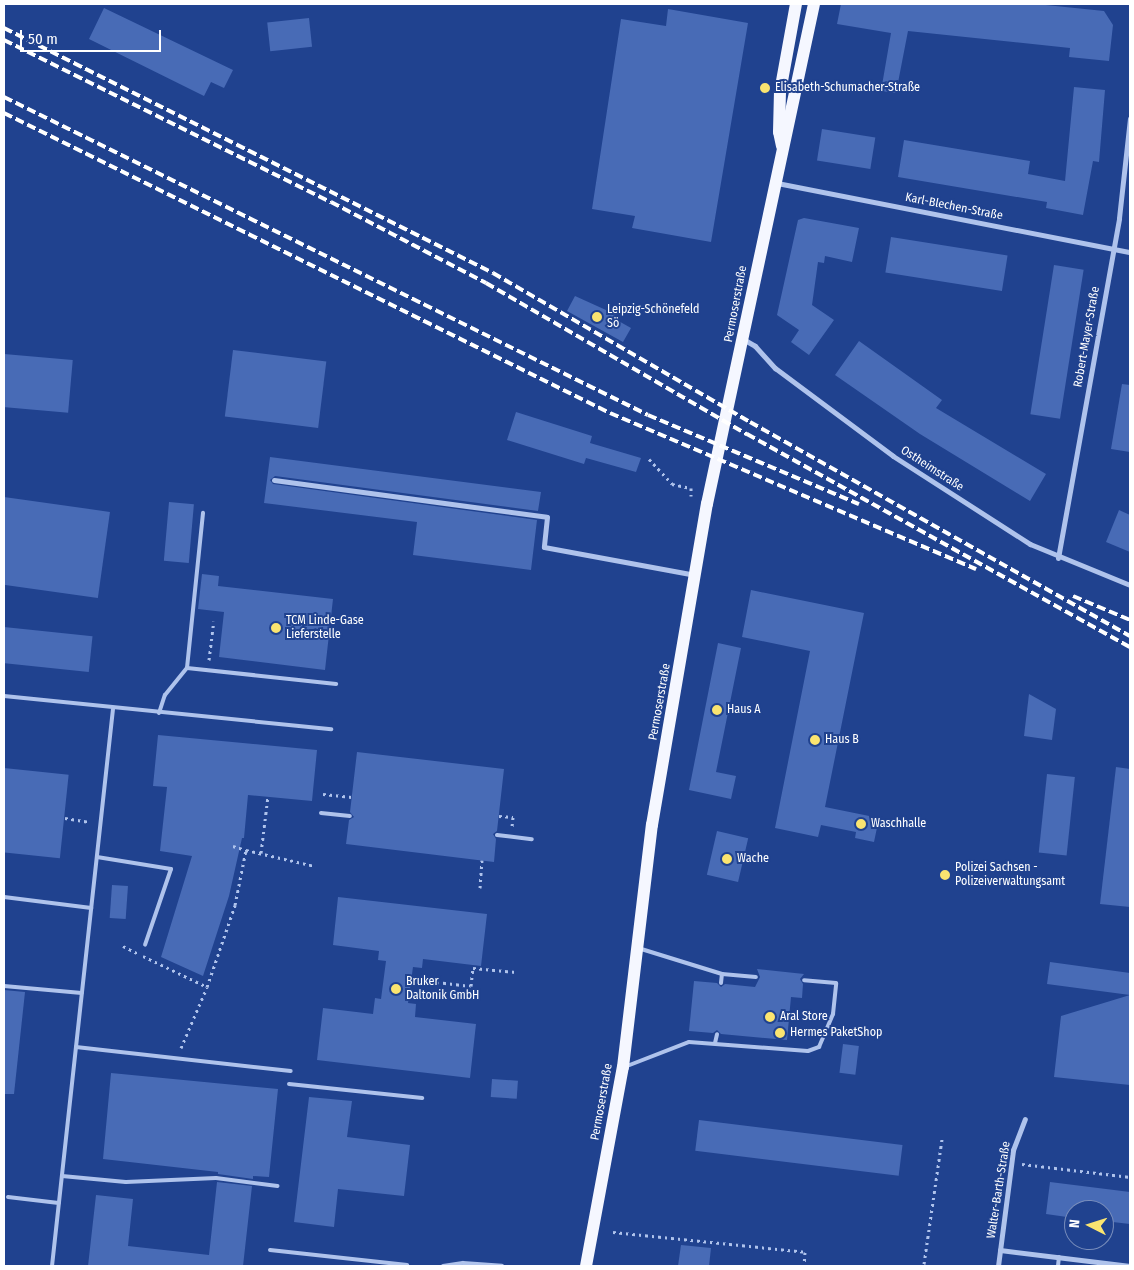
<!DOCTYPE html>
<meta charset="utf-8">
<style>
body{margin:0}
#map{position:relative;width:1134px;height:1270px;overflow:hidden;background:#20428f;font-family:"Fira Sans Condensed",sans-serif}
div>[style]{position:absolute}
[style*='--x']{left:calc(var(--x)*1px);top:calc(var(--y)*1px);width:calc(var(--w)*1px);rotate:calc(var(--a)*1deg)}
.building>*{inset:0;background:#486bb6;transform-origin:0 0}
.path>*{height:3px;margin-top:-1.5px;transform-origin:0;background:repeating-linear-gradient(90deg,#afc3ec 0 2.5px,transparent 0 6.5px)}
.service>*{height:4px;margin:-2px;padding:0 2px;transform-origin:2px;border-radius:2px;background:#afc3ec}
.minor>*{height:5px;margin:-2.5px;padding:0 2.5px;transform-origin:2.5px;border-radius:2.5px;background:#afc3ec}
.primary>*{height:12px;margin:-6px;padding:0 6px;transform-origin:6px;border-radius:6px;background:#f5f7ff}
.rail>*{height:4px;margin-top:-2px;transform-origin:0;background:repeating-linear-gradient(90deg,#fff 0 9px,transparent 0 13px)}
.dots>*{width:14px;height:14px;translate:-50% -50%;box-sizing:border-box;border:2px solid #20428f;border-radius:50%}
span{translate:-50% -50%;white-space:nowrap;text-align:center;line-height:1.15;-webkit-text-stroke:4px #20428f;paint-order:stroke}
.poi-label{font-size:12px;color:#fff}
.left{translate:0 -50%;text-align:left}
.street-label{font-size:12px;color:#fff}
.frame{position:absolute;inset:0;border:5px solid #fff;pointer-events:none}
.north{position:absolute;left:1064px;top:1200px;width:50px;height:50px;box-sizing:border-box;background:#20428f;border:1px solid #798ebc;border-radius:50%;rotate:275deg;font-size:14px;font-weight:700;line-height:20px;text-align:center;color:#fff}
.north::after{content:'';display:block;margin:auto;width:18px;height:22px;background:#fae470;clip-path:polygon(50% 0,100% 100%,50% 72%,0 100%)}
.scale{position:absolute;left:20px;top:30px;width:141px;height:22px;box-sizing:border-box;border:2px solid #fff;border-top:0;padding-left:6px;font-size:15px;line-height:18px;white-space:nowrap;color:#fff;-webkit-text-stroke:4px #20428f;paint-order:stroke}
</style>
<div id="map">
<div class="building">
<i style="clip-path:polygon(841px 4px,1036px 4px,1104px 11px,1113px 25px,1109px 61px,1069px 57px,1070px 48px,908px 31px,896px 93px,881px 91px,891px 33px,837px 24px)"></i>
<i style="clip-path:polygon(104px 8px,233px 70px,224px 88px,211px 82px,204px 96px,89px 39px)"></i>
<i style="clip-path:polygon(668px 9px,748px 23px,711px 242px,632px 228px,635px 216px,592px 209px,621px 19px,666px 26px)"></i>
<i style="left:309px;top:18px;width:29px;height:42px;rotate:84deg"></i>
<i style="clip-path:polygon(1074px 87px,1105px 90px,1099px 162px,1093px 161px,1083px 215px,1046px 208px,1047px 202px,898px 177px,904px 140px,1030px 161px,1028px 174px,1065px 181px)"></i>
<i style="left:822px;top:129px;width:54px;height:32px;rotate:9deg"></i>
<i style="clip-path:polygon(804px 218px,859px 228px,852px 262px,825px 256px,824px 263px,818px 262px,812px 305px,834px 320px,809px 355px,791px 342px,799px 330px,777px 315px,798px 220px)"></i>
<i style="left:891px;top:237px;width:118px;height:36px;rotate:9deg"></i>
<i style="left:1054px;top:265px;width:30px;height:151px;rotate:9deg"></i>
<i style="clip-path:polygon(575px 296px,617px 315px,615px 319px,631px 328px,623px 342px,567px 311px)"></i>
<i style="clip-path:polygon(859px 341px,942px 400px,936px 408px,1046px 474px,1030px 501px,920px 434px,835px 375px)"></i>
<i style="left:233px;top:350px;width:94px;height:67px;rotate:7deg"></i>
<i style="left:4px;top:354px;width:69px;height:53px;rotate:5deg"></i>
<i style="clip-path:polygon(1122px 384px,1130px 385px,1130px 452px,1111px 449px)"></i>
<i style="clip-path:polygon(516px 412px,592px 436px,590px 443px,641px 458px,636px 472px,586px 458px,584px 464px,507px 440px)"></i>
<i style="clip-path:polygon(270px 457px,541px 492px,538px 511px,275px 476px,270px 480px,273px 484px,537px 520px,531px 570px,413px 555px,417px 522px,264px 503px)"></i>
<i style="left:4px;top:497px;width:107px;height:87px;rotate:8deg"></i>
<i style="left:169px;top:502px;width:25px;height:59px;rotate:5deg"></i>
<i style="clip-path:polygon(1119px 510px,1130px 515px,1130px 552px,1106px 542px)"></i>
<i style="clip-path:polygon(202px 574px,219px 576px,218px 586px,333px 599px,325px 670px,219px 657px,224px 612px,198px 609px)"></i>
<i style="clip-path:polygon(751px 590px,864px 613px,825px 807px,879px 818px,874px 842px,855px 838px,856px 832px,821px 825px,818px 837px,775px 828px,810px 651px,742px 637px)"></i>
<i style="left:4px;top:627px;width:89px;height:36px;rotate:6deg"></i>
<i style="clip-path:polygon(718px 643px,741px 648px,716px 772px,736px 776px,731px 799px,689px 790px)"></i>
<i style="clip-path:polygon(1029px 694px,1056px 709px,1052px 740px,1024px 736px)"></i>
<i style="clip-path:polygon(158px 735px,317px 750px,312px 801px,248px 795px,244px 838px,242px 838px,229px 896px,203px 976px,161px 957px,192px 856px,160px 851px,167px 787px,153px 786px)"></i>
<i style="clip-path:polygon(357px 752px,504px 769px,497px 831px,493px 834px,496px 839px,494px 862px,346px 844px,349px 820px,354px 817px,350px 812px)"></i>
<i style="clip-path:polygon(1116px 767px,1130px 769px,1130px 907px,1100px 904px)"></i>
<i style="left:4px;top:768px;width:65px;height:84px;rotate:6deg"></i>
<i style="left:1047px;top:774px;width:28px;height:79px;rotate:6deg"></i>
<i style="left:717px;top:831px;width:32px;height:45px;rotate:13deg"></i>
<i style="left:112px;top:885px;width:16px;height:33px;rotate:4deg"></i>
<i style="clip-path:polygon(338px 897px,487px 914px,481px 966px,423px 959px,422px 968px,413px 967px,408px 1003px,416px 1004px,415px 1017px,476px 1024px,470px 1078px,317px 1060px,323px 1008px,373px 1014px,375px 998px,381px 999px,386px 961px,378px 960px,379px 951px,333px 945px)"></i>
<i style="clip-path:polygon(1050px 962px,1130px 973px,1130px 1085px,1054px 1077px,1061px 1016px,1130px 995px,1047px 984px)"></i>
<i style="clip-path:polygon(757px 969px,804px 974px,800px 979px,803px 984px,802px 998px,791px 997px,787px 1040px,721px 1034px,717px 1030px,713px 1033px,689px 1031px,694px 981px,717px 983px,721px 987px,725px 984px,755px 987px,760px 977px)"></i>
<i style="clip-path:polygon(4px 990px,25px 992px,14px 1094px,4px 1094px)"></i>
<i style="left:843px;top:1044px;width:16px;height:29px;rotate:7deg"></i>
<i style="clip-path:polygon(111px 1073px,278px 1089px,269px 1177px,253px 1176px,253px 1179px,218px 1174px,218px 1172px,103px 1159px)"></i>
<i style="left:492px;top:1079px;width:26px;height:18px;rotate:4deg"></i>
<i style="clip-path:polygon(309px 1097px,352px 1101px,347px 1137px,410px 1145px,404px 1196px,338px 1189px,334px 1227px,294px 1222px)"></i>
<i style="left:699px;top:1120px;width:205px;height:31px;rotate:7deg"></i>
<i style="clip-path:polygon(217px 1182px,252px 1186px,243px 1266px,88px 1266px,96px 1195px,133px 1199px,128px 1246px,209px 1255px)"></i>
<i style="clip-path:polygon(1050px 1182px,1130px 1192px,1130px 1224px,1104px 1221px,1104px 1210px,1074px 1210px,1074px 1218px,1046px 1214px)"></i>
<i style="clip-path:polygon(681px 1245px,711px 1248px,709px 1266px,678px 1266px)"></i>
</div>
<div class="path">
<i style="--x:649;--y:459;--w:34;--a:47"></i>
<i style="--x:672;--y:484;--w:19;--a:12"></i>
<i style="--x:691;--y:488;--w:8;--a:90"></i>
<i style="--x:209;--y:660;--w:39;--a:-83"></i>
<i style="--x:323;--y:794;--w:29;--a:6"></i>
<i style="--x:499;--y:816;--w:14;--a:4"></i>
<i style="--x:513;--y:817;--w:10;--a:96"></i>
<i style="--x:65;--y:818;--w:25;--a:9"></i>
<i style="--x:233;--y:846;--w:14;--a:17"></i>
<i style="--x:261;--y:853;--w:57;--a:-83"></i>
<i style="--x:480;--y:888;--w:28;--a:-86"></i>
<i style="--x:123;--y:946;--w:16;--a:27"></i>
<i style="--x:143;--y:956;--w:71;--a:25.8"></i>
<i style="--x:411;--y:979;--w:60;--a:6.7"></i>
<i style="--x:471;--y:986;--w:18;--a:-84"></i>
<i style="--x:473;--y:968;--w:43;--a:5.3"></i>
<i style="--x:181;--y:1048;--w:66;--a:-66.9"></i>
<i style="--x:207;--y:987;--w:87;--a:-71.1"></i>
<i style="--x:235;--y:905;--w:56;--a:-78.7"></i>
<i style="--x:246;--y:850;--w:71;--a:13.1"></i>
<i style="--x:1022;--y:1164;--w:109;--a:6.9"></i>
<i style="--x:613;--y:1232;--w:193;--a:5.9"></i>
<i style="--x:805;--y:1252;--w:14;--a:94"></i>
<i style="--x:924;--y:1264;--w:126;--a:-81.8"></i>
</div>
<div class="service">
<i style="--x:187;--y:668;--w:156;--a:-84.1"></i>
<i style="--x:4;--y:696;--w:329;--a:5.8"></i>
<i style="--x:159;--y:713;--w:19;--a:-72"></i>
<i style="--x:165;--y:695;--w:35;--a:-51"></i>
<i style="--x:187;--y:668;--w:150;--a:6.1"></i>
<i style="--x:321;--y:813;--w:29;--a:6"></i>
<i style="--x:497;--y:835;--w:35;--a:7"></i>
<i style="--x:97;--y:857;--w:75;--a:9.2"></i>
<i style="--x:171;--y:869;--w:80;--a:108.9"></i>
<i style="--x:4;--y:897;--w:88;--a:7.2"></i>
<i style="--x:638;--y:948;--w:88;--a:17.2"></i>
<i style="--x:722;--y:974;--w:34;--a:5"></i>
<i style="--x:721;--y:983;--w:9;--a:-84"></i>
<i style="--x:4;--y:986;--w:78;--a:5.1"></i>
<i style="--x:715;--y:1043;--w:9;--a:-77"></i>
<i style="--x:76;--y:1047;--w:216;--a:6.4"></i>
<i style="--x:627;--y:1066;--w:66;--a:-21.2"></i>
<i style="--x:689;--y:1042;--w:119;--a:4.3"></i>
<i style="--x:808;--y:1051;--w:12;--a:-20"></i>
<i style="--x:819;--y:1047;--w:36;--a:-67"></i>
<i style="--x:833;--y:1014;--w:31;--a:-84"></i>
<i style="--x:836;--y:983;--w:32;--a:-175"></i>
<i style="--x:289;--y:1084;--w:134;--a:6"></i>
<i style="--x:62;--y:1176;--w:64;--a:5.4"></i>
<i style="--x:126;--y:1182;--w:90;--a:-2.5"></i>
<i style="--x:216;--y:1178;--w:62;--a:7.5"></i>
<i style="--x:8;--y:1197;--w:51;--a:6.7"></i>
<i style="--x:270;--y:1250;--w:138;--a:6.2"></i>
<i style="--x:52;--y:1266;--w:560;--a:-83.75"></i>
<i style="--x:443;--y:1266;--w:20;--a:-9"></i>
<i style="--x:463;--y:1263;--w:39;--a:4"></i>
<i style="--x:1058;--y:1266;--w:9;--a:-84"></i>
</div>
<div class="minor">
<i style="--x:777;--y:183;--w:360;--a:11.1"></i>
<i style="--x:743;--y:339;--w:14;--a:30"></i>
<i style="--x:755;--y:346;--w:30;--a:48"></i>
<i style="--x:775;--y:368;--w:147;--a:36.7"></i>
<i style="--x:893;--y:456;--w:163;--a:32.7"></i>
<i style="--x:1030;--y:544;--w:108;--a:22.3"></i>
<i style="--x:274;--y:480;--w:275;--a:7.7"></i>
<i style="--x:547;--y:517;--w:30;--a:96"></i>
<i style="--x:544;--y:547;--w:154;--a:10.5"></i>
<i style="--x:1058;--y:558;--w:345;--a:-79.8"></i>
<i style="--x:1119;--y:218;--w:100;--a:-83.7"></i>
<i style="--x:1000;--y:1250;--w:131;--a:7"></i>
<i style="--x:998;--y:1266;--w:117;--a:-82.6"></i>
<i style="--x:1013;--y:1150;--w:33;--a:-69"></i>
</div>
<div class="primary">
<i style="--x:782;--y:146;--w:14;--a:-102"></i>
<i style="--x:779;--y:132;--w:40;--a:-88.6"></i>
<i style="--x:780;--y:92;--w:89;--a:-79.7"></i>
<i style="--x:586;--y:1266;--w:202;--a:-79.5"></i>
<i style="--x:623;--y:1067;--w:244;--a:-83.2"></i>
<i style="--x:652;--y:825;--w:326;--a:-80.3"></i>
<i style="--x:707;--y:504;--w:511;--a:-77.92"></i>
</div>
<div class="rail">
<i style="--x:4;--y:28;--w:547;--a:26.61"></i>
<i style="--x:493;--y:273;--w:297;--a:30.1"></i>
<i style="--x:750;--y:422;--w:436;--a:29.4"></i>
<i style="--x:4;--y:40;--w:365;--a:26.4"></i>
<i style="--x:331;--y:202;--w:175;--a:27.6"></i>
<i style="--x:486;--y:283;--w:302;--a:30.1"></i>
<i style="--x:747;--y:434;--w:438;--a:29.1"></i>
<i style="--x:4;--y:97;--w:718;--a:26.28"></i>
<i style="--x:648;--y:415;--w:229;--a:22.9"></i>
<i style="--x:4;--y:113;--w:676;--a:26.34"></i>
<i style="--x:610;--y:413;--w:398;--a:23.1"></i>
<i style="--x:1073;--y:596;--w:62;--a:22.8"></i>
</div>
<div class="dots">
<i style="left:765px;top:88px;background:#fae470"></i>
<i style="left:597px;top:317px;background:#fae470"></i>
<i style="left:276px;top:628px;background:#fae470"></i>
<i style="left:717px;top:710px;background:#fae470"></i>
<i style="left:815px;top:740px;background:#fae470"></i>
<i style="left:861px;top:824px;background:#fae470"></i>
<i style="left:727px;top:859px;background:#fae470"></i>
<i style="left:945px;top:875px;background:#fae470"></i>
<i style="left:396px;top:989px;background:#fae470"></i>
<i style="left:770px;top:1017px;background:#fae470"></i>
<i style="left:780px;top:1033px;background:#fae470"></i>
</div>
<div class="poi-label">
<span class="left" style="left:775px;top:88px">Elisabeth-Schumacher-Straße</span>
<span class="left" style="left:607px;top:317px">Leipzig-Schönefeld<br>Sö</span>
<span class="left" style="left:286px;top:628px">TCM Linde-Gase<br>Lieferstelle</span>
<span class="left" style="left:727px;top:710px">Haus A</span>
<span class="left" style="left:825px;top:740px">Haus B</span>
<span class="left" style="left:871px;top:824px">Waschhalle</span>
<span class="left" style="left:737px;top:859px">Wache</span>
<span class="left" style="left:955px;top:875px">Polizei Sachsen -<br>Polizeiverwaltungsamt</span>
<span class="left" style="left:406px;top:989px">Bruker<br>Daltonik GmbH</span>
<span class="left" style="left:780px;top:1017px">Aral Store</span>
<span class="left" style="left:790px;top:1033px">Hermes PaketShop</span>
</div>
<div class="street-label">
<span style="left:954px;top:207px;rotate:11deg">Karl-Blechen-Straße</span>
<span style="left:736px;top:304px;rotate:-79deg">Permoserstraße</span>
<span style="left:1087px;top:337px;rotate:-80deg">Robert-Mayer-Straße</span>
<span style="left:932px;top:469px;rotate:33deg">Ostheimstraße</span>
<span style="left:660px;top:702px;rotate:-80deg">Permoserstraße</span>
<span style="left:602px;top:1102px;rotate:-80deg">Permoserstraße</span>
<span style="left:999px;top:1190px;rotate:-81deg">Walter-Barth-Straße</span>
</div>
<div class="frame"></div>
<div class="north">N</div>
<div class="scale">50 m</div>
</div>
